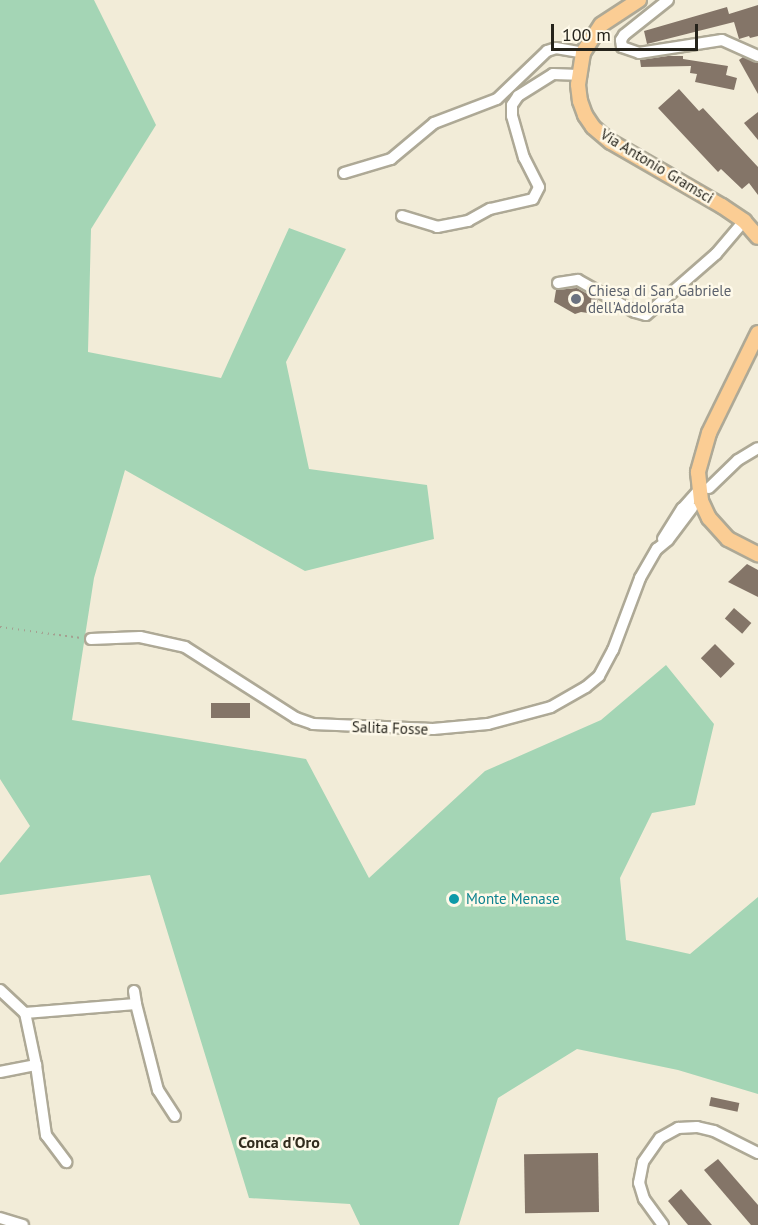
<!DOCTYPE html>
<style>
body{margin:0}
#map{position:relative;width:758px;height:1225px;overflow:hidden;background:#f2ecd8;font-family:"PT Sans",sans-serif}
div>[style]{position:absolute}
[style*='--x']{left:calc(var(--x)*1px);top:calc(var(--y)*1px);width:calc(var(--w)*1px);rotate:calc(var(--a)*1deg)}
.green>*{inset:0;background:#a4d5b5}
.building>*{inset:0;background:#847568;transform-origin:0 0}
.path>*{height:1.5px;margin-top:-0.75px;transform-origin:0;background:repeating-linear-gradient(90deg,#a49f90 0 1.5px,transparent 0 6px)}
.roads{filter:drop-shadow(2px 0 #aea996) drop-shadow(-2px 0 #aea996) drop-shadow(0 2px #aea996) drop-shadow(0 -2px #aea996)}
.minor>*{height:10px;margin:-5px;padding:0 5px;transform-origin:5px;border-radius:5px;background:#fff}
.major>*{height:14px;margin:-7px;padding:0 7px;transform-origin:7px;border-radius:7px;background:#fbcd94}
.dots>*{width:16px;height:16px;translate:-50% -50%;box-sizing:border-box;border:3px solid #fef9e9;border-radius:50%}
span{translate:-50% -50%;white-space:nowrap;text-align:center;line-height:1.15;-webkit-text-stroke:5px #fef9e9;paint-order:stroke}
.street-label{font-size:15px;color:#25231b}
.worship-label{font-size:15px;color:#5b616d}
.left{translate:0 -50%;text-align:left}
.culture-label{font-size:15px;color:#0d838f}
.neighbourhood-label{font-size:16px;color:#312c1d;font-weight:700}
.scale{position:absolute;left:551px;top:24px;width:147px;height:27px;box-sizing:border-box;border:3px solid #25231b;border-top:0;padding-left:8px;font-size:18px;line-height:21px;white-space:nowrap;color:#25231b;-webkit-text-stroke:4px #fef9e9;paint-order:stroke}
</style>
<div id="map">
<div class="green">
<i style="clip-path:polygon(0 0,94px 0,156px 125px,91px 229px,88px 352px,221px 378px,289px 228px,346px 249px,286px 362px,309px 469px,427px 485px,434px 539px,305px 571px,125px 470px,94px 578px,72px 720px,306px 759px,369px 878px,485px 771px,601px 720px,666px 665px,714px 724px,695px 805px,652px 813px,620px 878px,626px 940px,690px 954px,758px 897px,758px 1094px,678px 1070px,577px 1049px,498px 1098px,459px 1225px,360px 1225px,350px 1204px,249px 1198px,150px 875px,0 895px,0 863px,30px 826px,0 779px)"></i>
</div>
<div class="building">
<i style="clip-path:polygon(758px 5px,758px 36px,750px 38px,749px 36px,739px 39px,734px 22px,647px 44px,644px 31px,727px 7px,729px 14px)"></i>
<i style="clip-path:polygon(668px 56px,683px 56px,683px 59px,728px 66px,726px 75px,737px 78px,734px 90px,695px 82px,697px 74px,690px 73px,691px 66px,641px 67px,640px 60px)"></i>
<i style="clip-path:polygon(743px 57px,758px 63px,758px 94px,739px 60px)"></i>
<i style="clip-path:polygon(679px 89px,699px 111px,703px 108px,758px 167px,758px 195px,749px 183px,742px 189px,721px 169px,718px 172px,658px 108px)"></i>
<i style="clip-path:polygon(758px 112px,758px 140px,744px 123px)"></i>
<i style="clip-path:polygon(577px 288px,598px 300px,595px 314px,581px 312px,575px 314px,554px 302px,556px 290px)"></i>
<i style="clip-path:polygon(747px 564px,758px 570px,758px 597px,728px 582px)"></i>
<i style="left:734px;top:608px;width:23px;height:14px;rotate:41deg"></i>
<i style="left:715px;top:644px;width:28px;height:20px;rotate:45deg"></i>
<i style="left:211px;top:703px;width:39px;height:15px"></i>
<i style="left:711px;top:1097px;width:29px;height:9px;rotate:12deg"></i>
<i style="left:598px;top:1153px;width:59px;height:74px;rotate:89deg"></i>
<i style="clip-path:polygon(718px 1159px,758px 1205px,758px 1225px,751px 1225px,704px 1170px)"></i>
<i style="clip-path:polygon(681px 1189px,712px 1225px,688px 1225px,668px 1201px)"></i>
</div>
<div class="path">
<i style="--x:0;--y:627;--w:82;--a:7.7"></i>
</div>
<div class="roads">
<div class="minor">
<i style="--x:668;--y:0;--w:56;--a:141.5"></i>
<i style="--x:624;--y:35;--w:6;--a:121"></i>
<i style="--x:621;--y:40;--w:7;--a:82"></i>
<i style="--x:622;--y:47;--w:18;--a:19"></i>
<i style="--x:639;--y:53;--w:84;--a:-8.9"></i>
<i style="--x:722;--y:40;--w:39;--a:24"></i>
<i style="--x:344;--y:173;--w:49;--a:-16.6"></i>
<i style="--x:391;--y:159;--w:56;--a:-39.9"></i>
<i style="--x:434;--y:123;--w:67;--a:-20.9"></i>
<i style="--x:497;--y:99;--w:69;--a:-43.8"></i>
<i style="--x:547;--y:51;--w:9;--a:-18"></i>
<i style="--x:556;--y:48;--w:27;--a:10"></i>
<i style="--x:402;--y:216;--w:37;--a:17"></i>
<i style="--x:437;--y:227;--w:32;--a:-11"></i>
<i style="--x:468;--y:221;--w:25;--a:-29"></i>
<i style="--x:490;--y:209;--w:44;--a:-13.1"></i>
<i style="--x:533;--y:199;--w:13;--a:-63"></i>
<i style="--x:539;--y:187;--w:33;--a:-117"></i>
<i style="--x:524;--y:158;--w:44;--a:-105.9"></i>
<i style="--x:512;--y:116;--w:11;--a:-90"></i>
<i style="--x:512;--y:105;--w:11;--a:-56"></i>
<i style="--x:518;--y:96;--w:41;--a:-32.2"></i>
<i style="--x:553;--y:74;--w:25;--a:2"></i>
<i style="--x:558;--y:283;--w:20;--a:-9"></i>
<i style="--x:578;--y:280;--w:65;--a:29.3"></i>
<i style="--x:635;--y:312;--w:11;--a:15"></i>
<i style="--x:646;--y:315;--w:93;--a:-41.1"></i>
<i style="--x:716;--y:254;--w:43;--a:-49.7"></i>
<i style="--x:709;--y:488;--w:40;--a:-44"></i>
<i style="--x:738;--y:460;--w:23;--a:-31"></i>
<i style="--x:663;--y:539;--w:36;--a:-58"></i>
<i style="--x:682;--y:509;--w:25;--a:-48"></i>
<i style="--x:91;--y:639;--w:49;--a:-2.3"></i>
<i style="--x:140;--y:637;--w:46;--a:12.5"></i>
<i style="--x:185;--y:647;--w:132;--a:32.6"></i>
<i style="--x:296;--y:718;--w:18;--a:19"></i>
<i style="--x:313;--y:724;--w:120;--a:2.4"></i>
<i style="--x:433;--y:729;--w:55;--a:-5.2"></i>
<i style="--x:488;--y:724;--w:65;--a:-15.1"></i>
<i style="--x:551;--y:707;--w:40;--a:-29.7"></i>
<i style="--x:586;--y:687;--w:17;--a:-40"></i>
<i style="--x:599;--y:676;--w:30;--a:-62"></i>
<i style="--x:613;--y:650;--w:77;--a:-69.4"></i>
<i style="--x:640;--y:578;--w:34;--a:-60"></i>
<i style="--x:657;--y:549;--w:14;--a:-39"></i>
<i style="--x:668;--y:540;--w:40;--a:-53"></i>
<i style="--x:0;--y:990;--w:34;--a:43"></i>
<i style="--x:134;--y:991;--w:13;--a:81"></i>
<i style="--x:36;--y:1065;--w:53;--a:-101.9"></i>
<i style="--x:25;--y:1013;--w:111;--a:-4.6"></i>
<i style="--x:136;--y:1004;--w:89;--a:75.7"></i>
<i style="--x:158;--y:1090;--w:31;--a:57"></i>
<i style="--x:0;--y:1072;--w:37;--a:-11"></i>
<i style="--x:36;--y:1065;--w:71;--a:81.9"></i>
<i style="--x:46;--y:1135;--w:34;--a:53"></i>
<i style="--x:0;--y:1218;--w:24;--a:17"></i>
<i style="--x:663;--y:1225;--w:32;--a:-126"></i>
<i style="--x:644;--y:1199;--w:17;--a:-107"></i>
<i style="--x:639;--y:1183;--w:21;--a:-79"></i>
<i style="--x:643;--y:1162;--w:29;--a:-55"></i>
<i style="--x:660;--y:1138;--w:21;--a:-29"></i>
<i style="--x:678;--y:1128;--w:19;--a:-3"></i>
<i style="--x:697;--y:1127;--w:17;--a:13"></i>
<i style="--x:714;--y:1131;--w:49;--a:26.6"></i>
</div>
<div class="major">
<i style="--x:639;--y:0;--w:45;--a:146.7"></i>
<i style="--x:601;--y:25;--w:33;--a:123"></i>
<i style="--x:583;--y:53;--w:32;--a:99"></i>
<i style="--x:578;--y:85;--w:16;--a:83"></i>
<i style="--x:580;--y:101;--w:15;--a:70"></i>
<i style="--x:585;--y:115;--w:14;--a:56"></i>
<i style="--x:593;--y:127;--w:23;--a:40"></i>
<i style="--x:611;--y:142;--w:128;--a:30"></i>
<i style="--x:722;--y:206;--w:27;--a:34"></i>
<i style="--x:744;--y:221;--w:21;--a:49"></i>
<i style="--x:758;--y:333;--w:111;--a:116.1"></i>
<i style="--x:709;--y:433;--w:41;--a:105.8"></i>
<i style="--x:698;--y:472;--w:29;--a:84"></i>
<i style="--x:701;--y:501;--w:19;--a:65"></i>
<i style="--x:709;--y:518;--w:28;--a:48"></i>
<i style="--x:728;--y:539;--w:34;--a:27"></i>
</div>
</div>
<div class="dots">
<i style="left:576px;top:299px;background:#6b7280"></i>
<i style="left:454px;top:899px;background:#0f9aa8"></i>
</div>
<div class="street-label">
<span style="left:657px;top:166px;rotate:31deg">Via Antonio Gramsci</span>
<span style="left:390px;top:728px;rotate:2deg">Salita Fosse</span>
</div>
<div class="worship-label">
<span class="left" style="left:588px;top:299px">Chiesa di San Gabriele<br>dell'Addolorata</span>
</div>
<div class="culture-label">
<span class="left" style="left:466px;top:899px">Monte Menase</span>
</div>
<div class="neighbourhood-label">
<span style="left:279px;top:1142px">Conca d'Oro</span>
</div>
<div class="scale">100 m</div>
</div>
